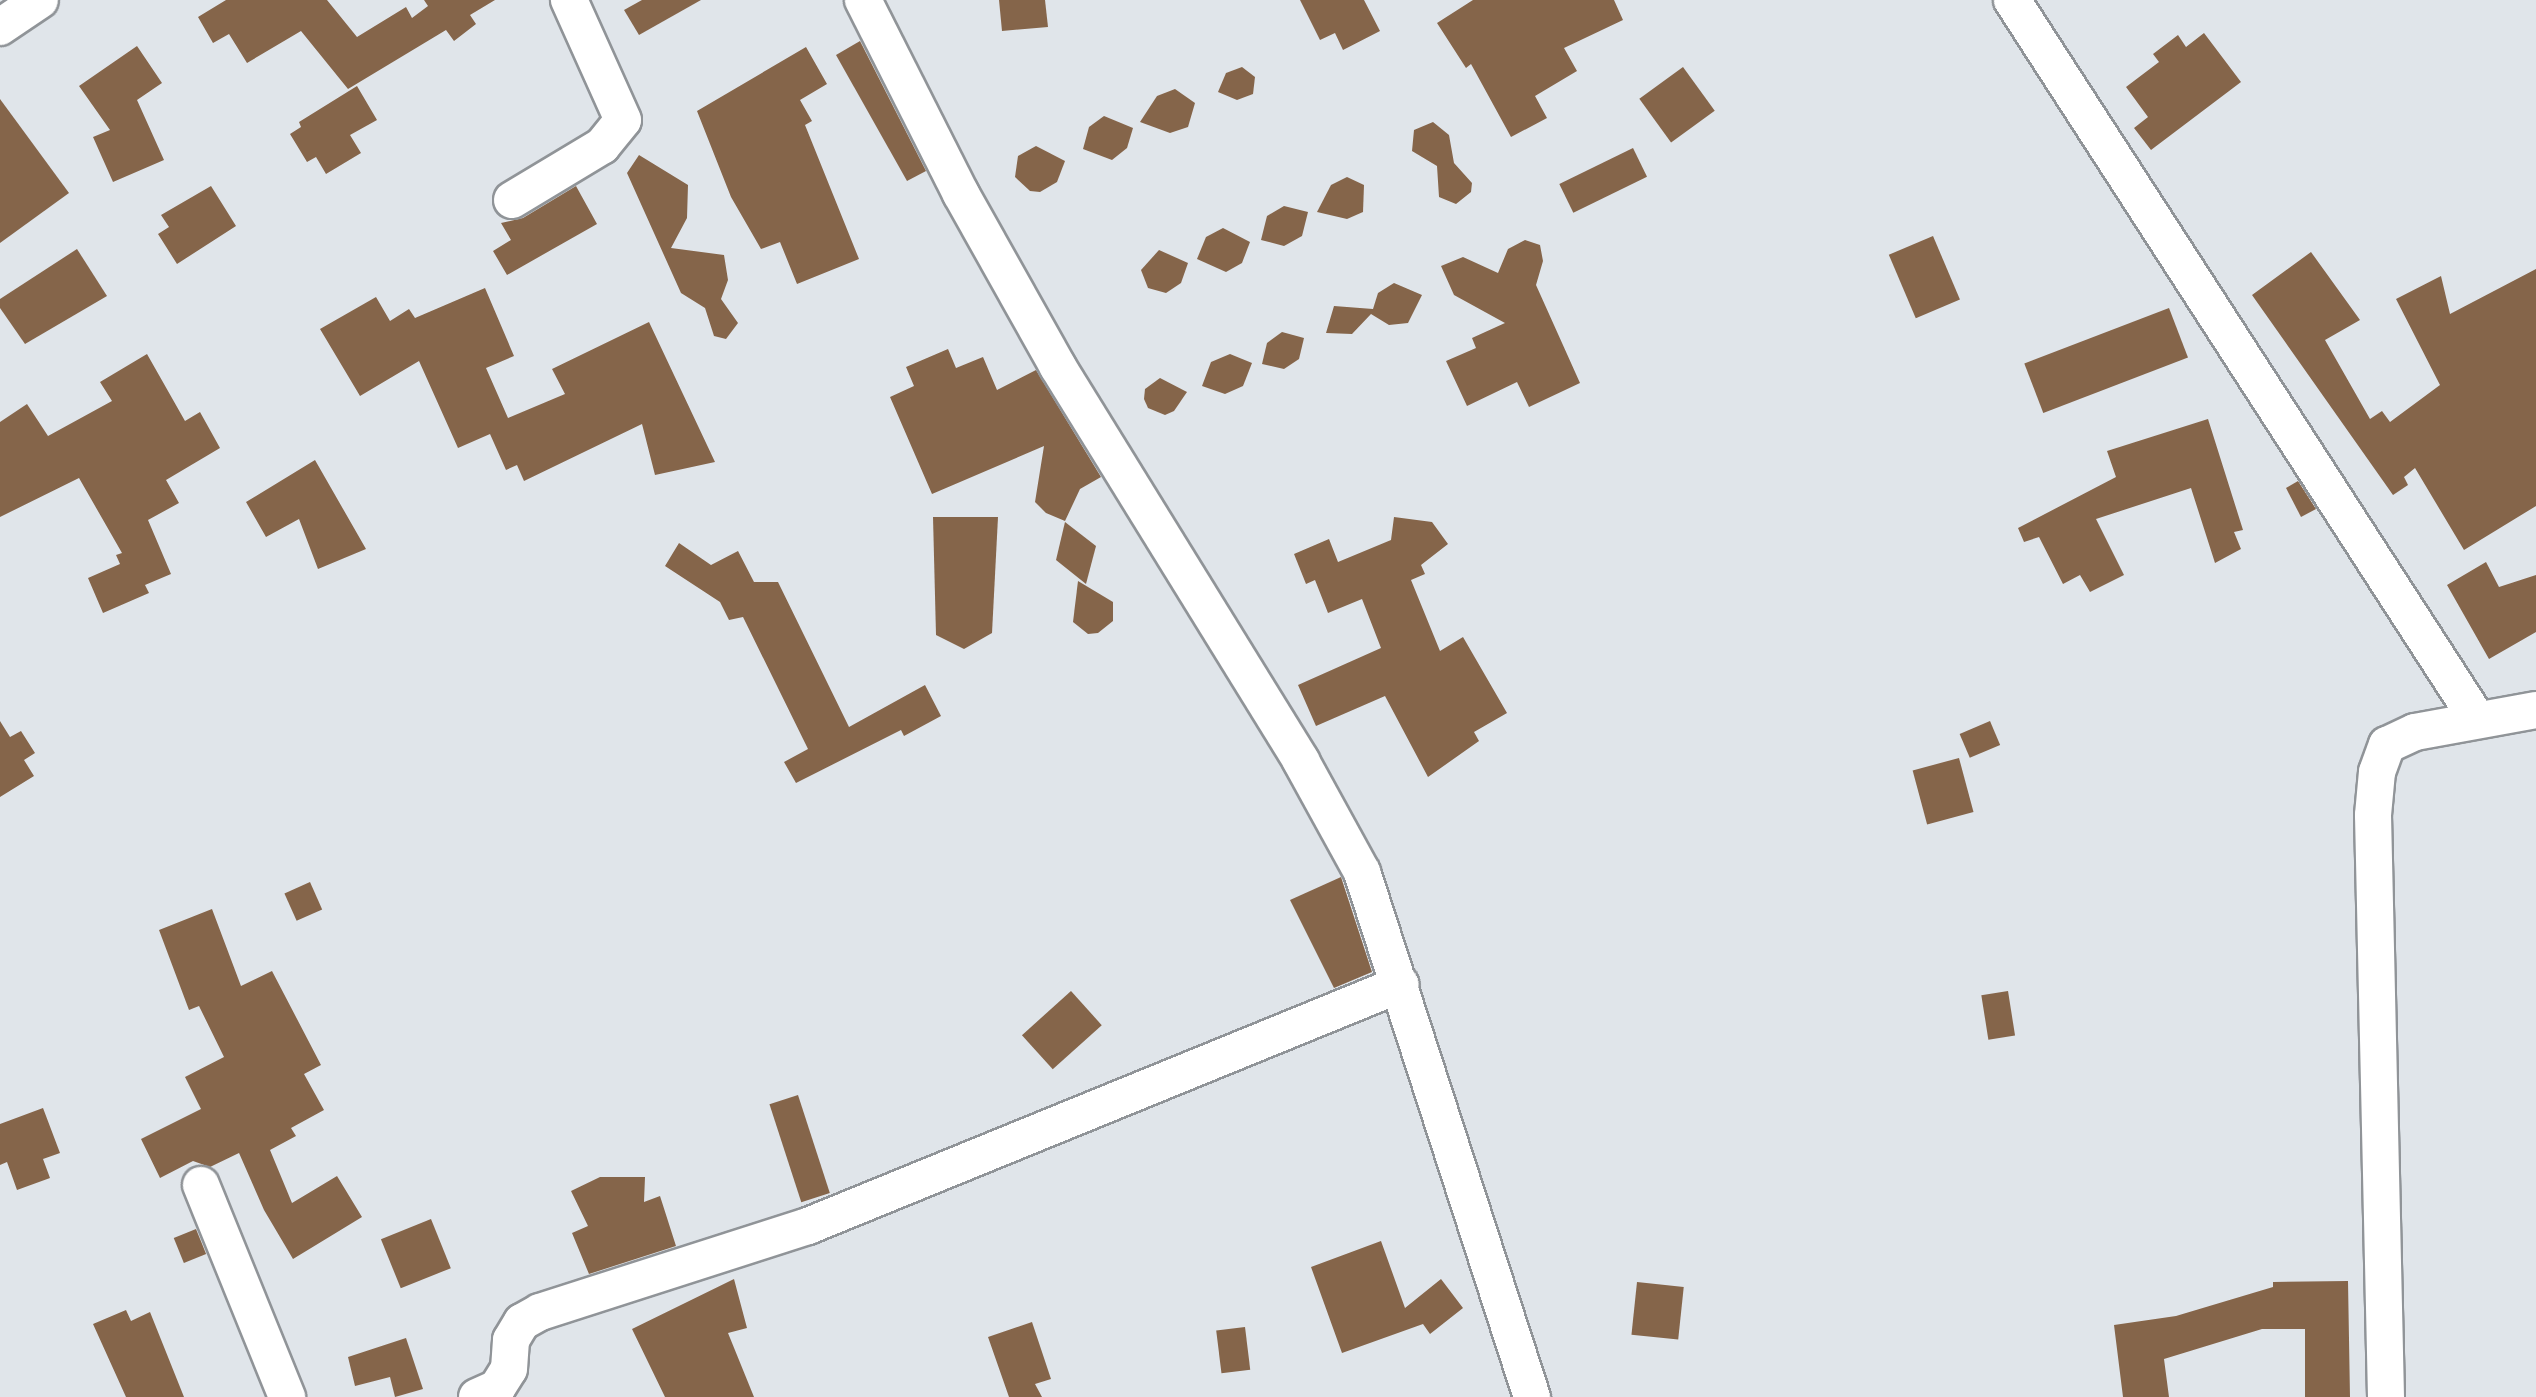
<!DOCTYPE html>
<style>
body{margin:0}
#map{position:relative;width:2536px;height:1397px;overflow:hidden;background:#e0e5ea;font-family:"DM Sans",sans-serif}
div>[style]{position:absolute}
[style*='--x']{left:calc(var(--x)*1px);top:calc(var(--y)*1px);width:calc(var(--w)*1px);rotate:calc(var(--a)*1deg)}
.building>*{inset:0;background:#85654a;transform-origin:0 0}
.roads{filter:drop-shadow(2px 0 #909498) drop-shadow(-2px 0 #909498) drop-shadow(0 2px #909498) drop-shadow(0 -2px #909498)}
.minor>*{height:36px;margin:-18px;padding:0 18px;transform-origin:18px;border-radius:18px;background:#fff}
span{translate:-50% -50%;white-space:nowrap;text-align:center;line-height:1.15;-webkit-text-stroke:7px #e0e5ea;paint-order:stroke}
</style>
<div id="map">
<div class="building">
<i style="clip-path:polygon(226px 0,327px 0,357px 37px,406px 7px,412px 18px,428px 6px,424px 0,495px 0,470px 15px,476px 24px,454px 41px,446px 30px,348px 89px,301px 31px,247px 63px,229px 34px,213px 43px,198px 17px)"></i>
<i style="clip-path:polygon(642px 0,701px 0,639px 35px,624px 10px)"></i>
<i style="clip-path:polygon(999px 0,1045px 0,1048px 27px,1002px 31px)"></i>
<i style="clip-path:polygon(1300px 0,1364px 0,1380px 31px,1343px 50px,1335px 33px,1320px 40px)"></i>
<i style="clip-path:polygon(1473px 0,1614px 0,1623px 20px,1564px 48px,1577px 71px,1535px 96px,1547px 118px,1511px 137px,1471px 64px,1466px 68px,1437px 23px)"></i>
<i style="clip-path:polygon(2204px 33px,2241px 82px,2151px 150px,2134px 128px,2148px 117px,2126px 87px,2159px 62px,2153px 54px,2178px 35px,2186px 47px)"></i>
<i style="clip-path:polygon(860px 41px,926px 171px,907px 181px,836px 55px)"></i>
<i style="clip-path:polygon(137px 46px,162px 83px,137px 100px,164px 160px,113px 182px,93px 137px,110px 130px,79px 86px)"></i>
<i style="clip-path:polygon(806px 47px,827px 84px,800px 100px,812px 121px,805px 125px,859px 259px,797px 284px,780px 242px,761px 249px,731px 197px,697px 111px)"></i>
<i style="clip-path:polygon(1242px 67px,1255px 77px,1253px 94px,1237px 100px,1218px 92px,1226px 73px)"></i>
<i style="left:1683px;top:67px;width:54px;height:54px;rotate:54deg"></i>
<i style="clip-path:polygon(357px 86px,377px 120px,350px 135px,361px 153px,326px 174px,316px 157px,307px 162px,290px 134px,301px 127px,299px 122px)"></i>
<i style="clip-path:polygon(1175px 89px,1195px 103px,1188px 127px,1170px 133px,1140px 122px,1157px 96px)"></i>
<i style="clip-path:polygon(0 99px,69px 193px,0 243px)"></i>
<i style="clip-path:polygon(1104px 116px,1133px 128px,1127px 148px,1112px 160px,1083px 149px,1089px 127px)"></i>
<i style="clip-path:polygon(1433px 122px,1449px 135px,1454px 163px,1472px 183px,1471px 192px,1456px 204px,1439px 197px,1437px 166px,1412px 151px,1414px 130px)"></i>
<i style="clip-path:polygon(1036px 146px,1065px 161px,1057px 182px,1040px 192px,1030px 191px,1015px 177px,1018px 156px)"></i>
<i style="left:1633px;top:148px;width:32px;height:82px;rotate:64deg"></i>
<i style="clip-path:polygon(639px 155px,688px 185px,687px 218px,671px 248px,724px 255px,728px 280px,721px 299px,738px 323px,726px 339px,714px 336px,705px 308px,681px 293px,627px 173px)"></i>
<i style="clip-path:polygon(1347px 177px,1364px 185px,1363px 212px,1347px 219px,1317px 212px,1331px 185px)"></i>
<i style="clip-path:polygon(211px 186px,236px 226px,177px 264px,158px 234px,169px 227px,161px 215px)"></i>
<i style="clip-path:polygon(576px 186px,597px 224px,507px 275px,493px 251px,511px 240px,501px 223px,523px 218px)"></i>
<i style="clip-path:polygon(1284px 206px,1308px 212px,1302px 236px,1284px 246px,1261px 240px,1267px 216px)"></i>
<i style="clip-path:polygon(1223px 228px,1250px 242px,1242px 263px,1226px 272px,1197px 259px,1206px 237px)"></i>
<i style="left:1933px;top:236px;width:69px;height:48px;rotate:67deg"></i>
<i style="clip-path:polygon(1525px 240px,1540px 245px,1543px 261px,1536px 285px,1580px 383px,1529px 407px,1517px 382px,1467px 406px,1446px 361px,1476px 348px,1472px 338px,1505px 323px,1454px 295px,1441px 266px,1463px 257px,1498px 273px,1508px 249px)"></i>
<i style="clip-path:polygon(77px 249px,107px 296px,25px 344px,0 308px,0 299px)"></i>
<i style="clip-path:polygon(1159px 250px,1188px 263px,1181px 283px,1166px 293px,1148px 288px,1141px 270px)"></i>
<i style="clip-path:polygon(2311px 252px,2360px 320px,2325px 340px,2370px 419px,2382px 411px,2390px 422px,2440px 385px,2396px 299px,2441px 276px,2450px 314px,2536px 269px,2536px 506px,2464px 550px,2415px 468px,2404px 477px,2408px 485px,2393px 495px,2252px 295px)"></i>
<i style="clip-path:polygon(1394px 283px,1422px 295px,1408px 323px,1389px 325px,1371px 314px,1352px 334px,1326px 333px,1334px 306px,1373px 309px,1378px 293px)"></i>
<i style="clip-path:polygon(485px 288px,514px 356px,486px 368px,508px 418px,565px 394px,552px 369px,649px 322px,715px 462px,655px 475px,642px 424px,524px 481px,517px 465px,506px 470px,490px 434px,458px 448px,419px 361px,360px 396px,320px 329px,376px 297px,390px 321px,409px 309px,415px 318px)"></i>
<i style="left:2169px;top:308px;width:53px;height:155px;rotate:69deg"></i>
<i style="clip-path:polygon(1282px 332px,1304px 338px,1299px 359px,1284px 369px,1262px 364px,1267px 343px)"></i>
<i style="clip-path:polygon(948px 349px,956px 368px,983px 357px,997px 390px,1036px 370px,1101px 477px,1080px 489px,1065px 521px,1046px 513px,1035px 502px,1044px 446px,932px 494px,890px 397px,914px 386px,906px 367px)"></i>
<i style="clip-path:polygon(147px 354px,185px 421px,200px 412px,220px 448px,166px 480px,179px 503px,148px 520px,171px 574px,145px 585px,149px 593px,103px 613px,88px 578px,120px 564px,116px 555px,122px 553px,79px 478px,0 517px,0 422px,27px 404px,48px 436px,112px 401px,100px 382px)"></i>
<i style="clip-path:polygon(1230px 354px,1252px 363px,1243px 386px,1225px 394px,1202px 386px,1211px 362px)"></i>
<i style="clip-path:polygon(1160px 378px,1187px 392px,1174px 411px,1165px 415px,1148px 408px,1144px 399px,1145px 389px)"></i>
<i style="clip-path:polygon(2208px 419px,2243px 530px,2234px 532px,2241px 549px,2215px 563px,2191px 488px,2096px 519px,2124px 575px,2090px 592px,2080px 575px,2063px 584px,2039px 537px,2024px 542px,2018px 528px,2116px 477px,2107px 451px)"></i>
<i style="clip-path:polygon(315px 460px,366px 549px,318px 569px,299px 519px,266px 537px,246px 502px)"></i>
<i style="clip-path:polygon(2298px 481px,2316px 509px,2301px 517px,2286px 488px)"></i>
<i style="clip-path:polygon(933px 517px,998px 517px,992px 633px,964px 649px,936px 635px)"></i>
<i style="clip-path:polygon(1394px 517px,1432px 522px,1448px 544px,1421px 565px,1425px 574px,1411px 580px,1440px 651px,1463px 637px,1507px 713px,1474px 732px,1479px 741px,1428px 777px,1385px 696px,1316px 726px,1298px 685px,1381px 648px,1362px 599px,1328px 613px,1315px 580px,1306px 584px,1294px 554px,1329px 539px,1338px 562px,1391px 540px)"></i>
<i style="clip-path:polygon(1065px 522px,1096px 546px,1086px 584px,1056px 560px)"></i>
<i style="clip-path:polygon(679px 543px,711px 565px,738px 551px,754px 582px,778px 582px,849px 727px,925px 685px,941px 716px,904px 736px,901px 730px,796px 783px,784px 762px,808px 749px,743px 617px,729px 620px,720px 602px,665px 566px)"></i>
<i style="clip-path:polygon(2486px 562px,2499px 587px,2536px 575px,2536px 632px,2489px 659px,2447px 585px)"></i>
<i style="clip-path:polygon(1078px 581px,1113px 602px,1113px 621px,1098px 633px,1088px 634px,1073px 622px)"></i>
<i style="clip-path:polygon(0 721px,10px 737px,21px 731px,35px 753px,24px 760px,34px 776px,0 797px)"></i>
<i style="left:1990px;top:721px;width:26px;height:33px;rotate:67deg"></i>
<i style="left:1959px;top:758px;width:56px;height:48px;rotate:75deg"></i>
<i style="clip-path:polygon(1341px 877px,1372px 972px,1334px 988px,1290px 900px)"></i>
<i style="left:310px;top:882px;width:30px;height:28px;rotate:66deg"></i>
<i style="clip-path:polygon(212px 909px,241px 986px,272px 971px,321px 1065px,304px 1074px,324px 1110px,291px 1128px,296px 1136px,270px 1150px,292px 1203px,337px 1176px,362px 1217px,293px 1259px,264px 1210px,239px 1153px,210px 1167px,193px 1161px,160px 1178px,141px 1139px,201px 1109px,185px 1077px,224px 1057px,199px 1006px,189px 1010px,159px 930px)"></i>
<i style="left:1071px;top:991px;width:46px;height:66px;rotate:48deg"></i>
<i style="left:2008px;top:991px;width:45px;height:27px;rotate:81deg"></i>
<i style="left:798px;top:1095px;width:103px;height:30px;rotate:72deg"></i>
<i style="clip-path:polygon(43px 1108px,60px 1153px,43px 1159px,50px 1178px,17px 1190px,7px 1162px,0 1165px,0 1124px)"></i>
<i style="clip-path:polygon(600px 1177px,645px 1177px,644px 1202px,660px 1196px,676px 1246px,589px 1274px,572px 1233px,588px 1226px,571px 1191px)"></i>
<i style="left:431px;top:1219px;width:53px;height:54px;rotate:68deg"></i>
<i style="left:196px;top:1229px;width:27px;height:24px;rotate:68deg"></i>
<i style="clip-path:polygon(1381px 1241px,1405px 1308px,1441px 1279px,1463px 1308px,1430px 1334px,1423px 1324px,1342px 1353px,1311px 1267px)"></i>
<i style="clip-path:polygon(734px 1279px,747px 1328px,728px 1333px,754px 1397px,665px 1397px,632px 1329px)"></i>
<i style="clip-path:polygon(2348px 1281px,2350px 1397px,2305px 1397px,2305px 1329px,2262px 1329px,2164px 1359px,2169px 1397px,2123px 1397px,2114px 1325px,2176px 1316px,2273px 1287px,2273px 1282px)"></i>
<i style="left:1637px;top:1282px;width:47px;height:53px;rotate:6deg"></i>
<i style="clip-path:polygon(126px 1310px,131px 1321px,150px 1312px,184px 1397px,126px 1397px,93px 1324px)"></i>
<i style="clip-path:polygon(1032px 1322px,1051px 1379px,1035px 1384px,1042px 1397px,1009px 1397px,988px 1337px)"></i>
<i style="left:1245px;top:1327px;width:43px;height:29px;rotate:83deg"></i>
<i style="clip-path:polygon(406px 1338px,423px 1389px,395px 1397px,390px 1377px,355px 1386px,348px 1357px)"></i>
</div>
<div class="roads">
<div class="minor">
<i style="--x:863;--y:0;--w:217;--a:63.2"></i>
<i style="--x:961;--y:194;--w:198;--a:60.7"></i>
<i style="--x:1058;--y:367;--w:463;--a:58.3"></i>
<i style="--x:1301;--y:761;--w:127;--a:61.2"></i>
<i style="--x:1362;--y:872;--w:552;--a:72.06"></i>
<i style="--x:2012;--y:0;--w:856;--a:57.11"></i>
<i style="--x:0;--y:27;--w:48;--a:-34"></i>
<i style="--x:512;--y:200;--w:105;--a:-31"></i>
<i style="--x:602;--y:146;--w:33;--a:-51"></i>
<i style="--x:623;--y:120;--w:132;--a:-114.2"></i>
<i style="--x:201;--y:1185;--w:229;--a:67.9"></i>
<i style="--x:477;--y:1397;--w:22;--a:-24"></i>
<i style="--x:497;--y:1388;--w:22;--a:-58"></i>
<i style="--x:509;--y:1369;--w:29;--a:-86"></i>
<i style="--x:511;--y:1340;--w:21;--a:-59"></i>
<i style="--x:522;--y:1322;--w:21;--a:-29"></i>
<i style="--x:540;--y:1312;--w:281;--a:-17.8"></i>
<i style="--x:808;--y:1226;--w:640;--a:-22.2"></i>
<i style="--x:2386;--y:1397;--w:582;--a:-91.28"></i>
<i style="--x:2373;--y:815;--w:43;--a:-84.7"></i>
<i style="--x:2377;--y:772;--w:29;--a:-70"></i>
<i style="--x:2387;--y:745;--w:31;--a:-25"></i>
<i style="--x:2415;--y:732;--w:123;--a:-10.3"></i>
</div>
</div>
</div>
